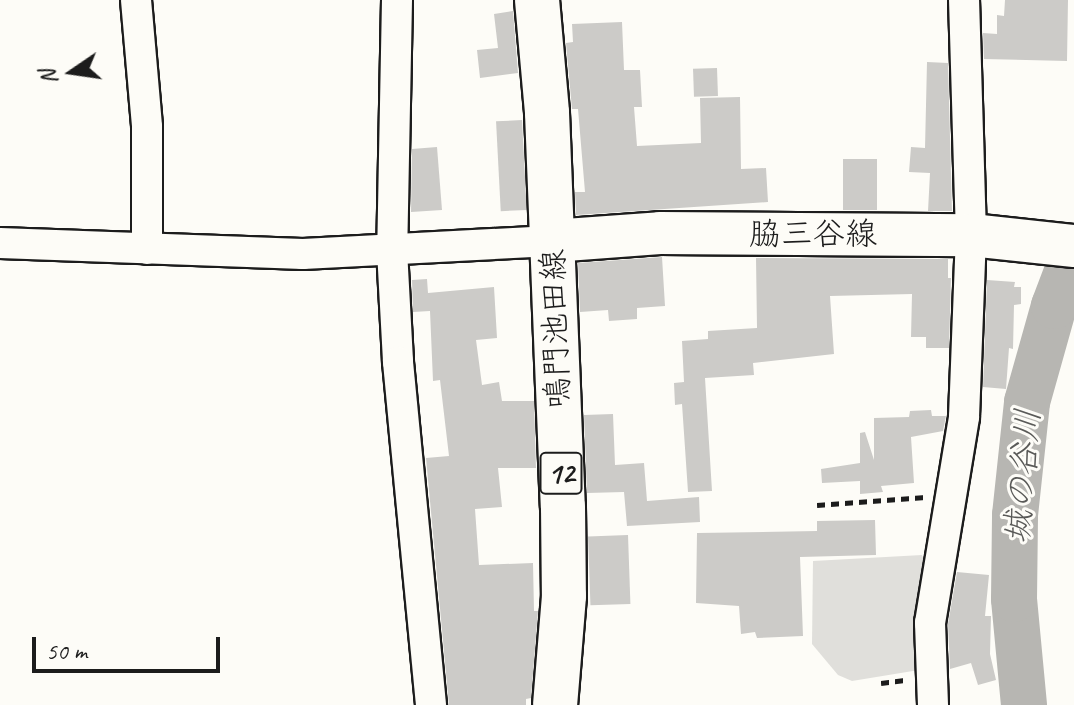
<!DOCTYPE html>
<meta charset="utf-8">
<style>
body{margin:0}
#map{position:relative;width:1074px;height:705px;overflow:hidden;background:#fdfcf7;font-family:Caveat,"Klee One",sans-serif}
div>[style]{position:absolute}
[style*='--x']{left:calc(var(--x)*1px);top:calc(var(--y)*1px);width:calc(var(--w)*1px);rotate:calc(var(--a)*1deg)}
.green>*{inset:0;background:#e0dfdb}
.river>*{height:46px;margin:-23px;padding:0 23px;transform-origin:23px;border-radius:23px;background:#b7b6b2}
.building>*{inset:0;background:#cccbc8;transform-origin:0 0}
.path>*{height:5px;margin-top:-2.5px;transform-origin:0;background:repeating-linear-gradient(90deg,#1c1c1c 0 8px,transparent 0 14px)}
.roads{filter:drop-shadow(2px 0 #1c1c1c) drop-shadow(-2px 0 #1c1c1c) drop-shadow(0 2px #1c1c1c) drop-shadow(0 -2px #1c1c1c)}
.street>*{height:30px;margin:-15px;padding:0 15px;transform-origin:15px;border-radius:15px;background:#fdfcf7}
.secondary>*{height:42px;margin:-21px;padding:0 21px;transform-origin:21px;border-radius:21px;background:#fdfcf7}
.primary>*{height:44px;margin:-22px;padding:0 22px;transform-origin:22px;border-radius:22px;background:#fdfcf7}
span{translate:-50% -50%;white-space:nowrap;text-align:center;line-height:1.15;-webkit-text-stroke:6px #fdfcf7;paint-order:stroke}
.shield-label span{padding:2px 6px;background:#fdfcf7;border:2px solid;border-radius:6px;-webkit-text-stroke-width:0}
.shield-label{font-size:30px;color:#1c1c1c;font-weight:700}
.street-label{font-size:32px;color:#1c1c1c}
.water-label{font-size:34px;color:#5a5a58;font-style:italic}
.north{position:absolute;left:32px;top:32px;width:80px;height:80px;-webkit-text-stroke:6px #fdfcf7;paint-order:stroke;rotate:257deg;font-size:22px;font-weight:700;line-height:32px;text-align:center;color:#1c1c1c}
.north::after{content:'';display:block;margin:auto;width:28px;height:36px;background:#1c1c1c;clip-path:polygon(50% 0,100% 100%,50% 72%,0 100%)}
.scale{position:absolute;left:32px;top:637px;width:188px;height:36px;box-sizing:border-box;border:4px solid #1c1c1c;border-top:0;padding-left:10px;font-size:24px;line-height:28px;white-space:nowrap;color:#1c1c1c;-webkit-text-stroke:6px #fdfcf7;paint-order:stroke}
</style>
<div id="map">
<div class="green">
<i style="clip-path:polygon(922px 555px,925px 565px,919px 670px,852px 681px,838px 675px,812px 644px,813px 561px)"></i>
</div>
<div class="river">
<i style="--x:1024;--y:705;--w:106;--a:-95.4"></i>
<i style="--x:1014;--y:599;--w:84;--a:-89.3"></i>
<i style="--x:1015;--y:515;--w:114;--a:-83.9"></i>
<i style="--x:1027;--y:402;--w:100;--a:-74.3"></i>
<i style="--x:1054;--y:306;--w:57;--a:-69.3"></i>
</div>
<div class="building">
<i style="clip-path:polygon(1005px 0,1068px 0,1067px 61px,984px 59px,983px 33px,997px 34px,997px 15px,1004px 16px)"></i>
<i style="clip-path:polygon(513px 11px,518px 73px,480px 78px,477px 50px,498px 48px,494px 14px)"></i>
<i style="clip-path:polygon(622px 22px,624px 70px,640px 70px,642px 107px,634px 107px,637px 146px,701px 143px,700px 98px,740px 97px,741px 169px,766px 168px,768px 202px,576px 215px,575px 192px,585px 192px,578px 109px,572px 109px,566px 43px,573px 42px,572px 24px)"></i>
<i style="clip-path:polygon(927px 62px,948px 63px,952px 211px,928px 211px,930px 173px,909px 172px,911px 147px,925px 148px)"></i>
<i style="left:717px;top:68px;width:28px;height:24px;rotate:88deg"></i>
<i style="left:522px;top:120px;width:90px;height:26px;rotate:87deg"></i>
<i style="clip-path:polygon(437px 147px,442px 210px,411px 212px,412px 149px)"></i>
<i style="left:843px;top:159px;width:34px;height:51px"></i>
<i style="clip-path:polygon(662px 257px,665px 306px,637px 308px,637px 319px,609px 321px,608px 310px,580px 312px,578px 263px)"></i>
<i style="clip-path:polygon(756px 258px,948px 259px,948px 278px,951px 278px,949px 348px,926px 348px,926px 337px,911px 337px,912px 294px,830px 296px,834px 354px,753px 363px,754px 375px,705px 378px,712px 491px,688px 492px,682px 404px,675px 405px,674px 383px,684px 382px,682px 341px,708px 339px,708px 331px,757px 328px)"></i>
<i style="clip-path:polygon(427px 279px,428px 293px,494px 287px,497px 338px,476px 340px,482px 385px,499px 382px,502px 401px,534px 401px,536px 468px,498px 468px,502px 507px,475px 509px,479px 565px,533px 563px,534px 611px,538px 611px,531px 698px,526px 699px,526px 705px,449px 705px,426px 458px,449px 456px,440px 380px,433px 381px,430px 311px,413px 312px,412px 280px)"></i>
<i style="clip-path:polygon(987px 280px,1015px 282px,1014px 287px,1021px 287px,1021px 304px,1014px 305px,1013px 349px,1009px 348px,1006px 389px,983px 387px)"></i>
<i style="clip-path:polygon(931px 410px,932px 416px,946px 416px,943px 431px,911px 437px,914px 483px,881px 486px,883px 492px,860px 494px,860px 481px,822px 483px,821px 469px,860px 463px,860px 433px,865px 432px,874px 460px,874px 418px,909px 417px,910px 411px)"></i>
<i style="clip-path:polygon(613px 414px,615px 465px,644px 463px,647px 501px,699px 497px,700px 522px,627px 526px,624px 492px,587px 493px,584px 415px)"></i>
<i style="clip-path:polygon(875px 520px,876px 555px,800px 557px,803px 636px,757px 638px,755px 632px,741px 634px,739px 606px,696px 603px,697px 533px,817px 531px,817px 521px)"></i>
<i style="left:628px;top:535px;width:69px;height:40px;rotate:88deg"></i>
<i style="clip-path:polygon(957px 572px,989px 575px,985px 616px,991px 616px,990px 654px,996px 680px,978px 685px,971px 663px,950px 669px,948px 624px)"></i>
</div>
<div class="path">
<i style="--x:817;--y:505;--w:109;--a:-4.2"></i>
<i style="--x:881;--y:683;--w:24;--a:-7"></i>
</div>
<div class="roads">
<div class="street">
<i style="--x:136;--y:0;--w:127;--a:85"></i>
<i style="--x:147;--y:127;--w:122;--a:90"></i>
<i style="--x:397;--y:0;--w:250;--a:91.1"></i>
<i style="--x:392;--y:250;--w:112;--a:86.9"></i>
<i style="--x:398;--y:362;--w:345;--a:84.5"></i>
<i style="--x:0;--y:243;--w:303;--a:2.1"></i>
<i style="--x:303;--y:254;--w:249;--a:-3"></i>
<i style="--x:933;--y:705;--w:82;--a:-92.1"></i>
<i style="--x:930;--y:623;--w:209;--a:-80.6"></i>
<i style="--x:964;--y:417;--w:182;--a:-87.8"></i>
<i style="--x:971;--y:235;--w:235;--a:-91.7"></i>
</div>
<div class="secondary">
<i style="--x:552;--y:241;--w:108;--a:-4.2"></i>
<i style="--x:660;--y:233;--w:311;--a:0.4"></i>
<i style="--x:971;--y:235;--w:104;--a:6.1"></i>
</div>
<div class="primary">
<i style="--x:537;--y:0;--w:113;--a:84.9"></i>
<i style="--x:547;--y:113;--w:394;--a:87.7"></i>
<i style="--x:563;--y:507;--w:89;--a:89.4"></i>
<i style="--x:564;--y:596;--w:109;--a:94.7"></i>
</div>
</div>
<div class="shield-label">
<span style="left:561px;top:473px">12</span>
</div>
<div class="street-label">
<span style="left:813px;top:234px">脇三谷線</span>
<span style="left:556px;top:329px;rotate:-92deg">鳴門池田線</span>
</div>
<div class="water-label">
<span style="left:1022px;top:476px;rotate:-85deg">城の谷川</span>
</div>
<div class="north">N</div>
<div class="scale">50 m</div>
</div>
